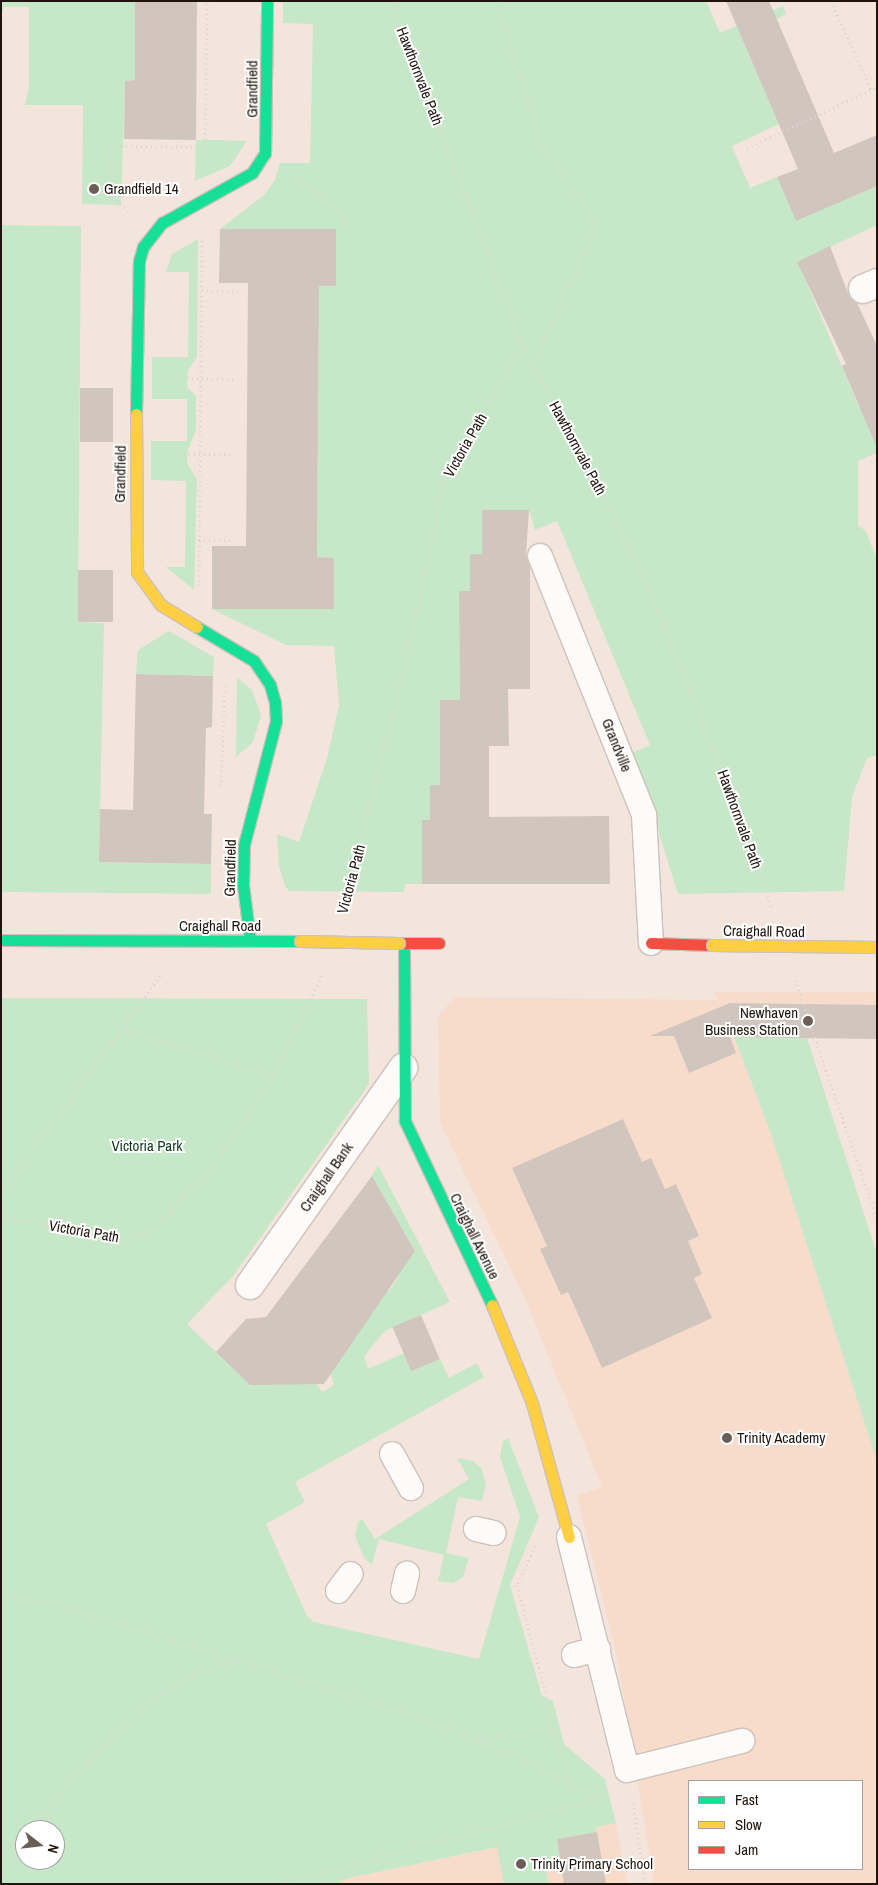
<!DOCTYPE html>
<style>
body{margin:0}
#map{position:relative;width:878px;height:1885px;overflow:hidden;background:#f3e5dc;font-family:"Archivo Narrow",sans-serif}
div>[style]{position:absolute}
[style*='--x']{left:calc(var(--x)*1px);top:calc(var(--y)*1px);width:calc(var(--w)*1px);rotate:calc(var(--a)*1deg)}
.built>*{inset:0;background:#f8dccb}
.green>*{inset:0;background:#c6e8c8}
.building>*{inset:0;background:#d1c6be;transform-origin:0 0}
.path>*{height:3px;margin-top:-1.5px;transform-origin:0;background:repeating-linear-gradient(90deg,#dad5d2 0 1px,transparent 0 5px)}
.roads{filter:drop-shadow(1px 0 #cdc1b9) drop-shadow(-1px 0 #cdc1b9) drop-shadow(0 1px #cdc1b9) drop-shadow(0 -1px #cdc1b9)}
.lane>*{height:24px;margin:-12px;padding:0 12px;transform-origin:12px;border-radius:12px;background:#fdfbfa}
.street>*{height:28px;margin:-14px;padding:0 14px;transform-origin:14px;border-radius:14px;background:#fdfbfa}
.fast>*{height:11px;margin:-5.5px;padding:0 5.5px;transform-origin:5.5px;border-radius:5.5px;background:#16e098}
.slow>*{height:11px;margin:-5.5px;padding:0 5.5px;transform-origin:5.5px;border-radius:5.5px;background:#ffcf43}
.jam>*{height:11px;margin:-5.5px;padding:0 5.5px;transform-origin:5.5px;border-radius:5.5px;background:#f24e42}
.bridges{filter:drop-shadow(1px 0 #cdc1b9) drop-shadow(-1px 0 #cdc1b9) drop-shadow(0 1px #cdc1b9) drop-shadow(0 -1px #cdc1b9)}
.slow-bridge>*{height:11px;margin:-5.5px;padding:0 5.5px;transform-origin:5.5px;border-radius:5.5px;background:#ffcf43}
.dots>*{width:14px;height:14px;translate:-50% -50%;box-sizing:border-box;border:2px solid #fff;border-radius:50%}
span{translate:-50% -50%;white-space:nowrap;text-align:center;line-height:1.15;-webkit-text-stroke:4px #fff;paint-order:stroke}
.street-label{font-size:15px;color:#20150e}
.poi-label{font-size:15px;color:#20150e}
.left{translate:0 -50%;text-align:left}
.right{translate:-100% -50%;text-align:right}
.park-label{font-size:15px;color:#0e361e}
.frame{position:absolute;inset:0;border:2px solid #20150e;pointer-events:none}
.legend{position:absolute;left:688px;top:1780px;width:175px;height:90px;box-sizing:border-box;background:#fff;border:1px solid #a6a19f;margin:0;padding:6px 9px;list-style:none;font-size:15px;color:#20150e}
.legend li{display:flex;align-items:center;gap:10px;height:25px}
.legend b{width:25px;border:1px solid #a6a19f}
.north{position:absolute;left:15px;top:1820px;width:50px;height:50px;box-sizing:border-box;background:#fff;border:1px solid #a6a19f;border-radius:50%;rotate:106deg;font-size:14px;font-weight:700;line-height:20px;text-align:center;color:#20150e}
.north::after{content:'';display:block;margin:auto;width:18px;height:22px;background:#6a5e56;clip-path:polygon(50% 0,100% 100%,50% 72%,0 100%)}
</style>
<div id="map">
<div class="built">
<i style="clip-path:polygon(evenodd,714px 992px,877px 992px,877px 1039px,734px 1037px,771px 1134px,877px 1461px,877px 1884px,654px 1884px,618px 1662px,577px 1495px,602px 1487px,524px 1296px,440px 1123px,438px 1016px,455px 997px,717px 1000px,714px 992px,689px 1781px,862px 1781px,862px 1869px,689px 1869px,689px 1781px)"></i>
<i style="clip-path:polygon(616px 1823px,627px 1884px,329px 1884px,340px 1880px)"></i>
</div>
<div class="green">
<i style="clip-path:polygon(1px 1px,135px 1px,135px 80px,125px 81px,121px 205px,82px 204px,83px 105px,25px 105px,29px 87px,29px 7px,4px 7px,1px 15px)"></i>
<i style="clip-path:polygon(283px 1px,702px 1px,707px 3px,720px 33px,783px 6px,786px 14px,777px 19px,780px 25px,743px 41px,779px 124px,732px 146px,750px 188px,777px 177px,796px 220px,877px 186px,877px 225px,798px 262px,859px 407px,877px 399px,877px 453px,858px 461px,858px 526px,865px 530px,877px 559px,877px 755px,867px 758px,852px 797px,844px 891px,678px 894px,649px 802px,629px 754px,650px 745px,557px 521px,535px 530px,529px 510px,482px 510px,482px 554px,470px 554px,470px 591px,459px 591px,460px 700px,440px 700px,440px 785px,430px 820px,422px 820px,422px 884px,405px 884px,404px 892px,289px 891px,285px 886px,279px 866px,277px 834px,299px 842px,327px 758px,339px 705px,334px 646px,286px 645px,212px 609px,334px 609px,334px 558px,317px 557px,319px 286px,336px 286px,336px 230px,220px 229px,264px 195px,275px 180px,280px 163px,310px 163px,313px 24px,283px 23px)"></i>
<i style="clip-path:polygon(196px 140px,216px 140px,247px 141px,230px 166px,195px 181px)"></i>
<i style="clip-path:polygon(1px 225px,81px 226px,78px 622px,104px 623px,99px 862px,211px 864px,211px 894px,1px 892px)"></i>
<i style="clip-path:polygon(198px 239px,197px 357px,188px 370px,187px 387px,196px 396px,196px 430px,188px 450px,187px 463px,197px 479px,194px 590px,166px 567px,185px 567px,186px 481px,151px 480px,151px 441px,187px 441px,187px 399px,152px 399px,152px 357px,188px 357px,189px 272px,166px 272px,172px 254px)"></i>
<i style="clip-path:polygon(169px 631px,214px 657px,213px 676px,136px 674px,138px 650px)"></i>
<i style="clip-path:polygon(237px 677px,252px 690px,261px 715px,253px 742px,236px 757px)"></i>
<i style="clip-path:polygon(evenodd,1px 998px,367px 999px,369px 1084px,234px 1275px,187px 1324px,241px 1376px,273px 1379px,273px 1385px,292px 1384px,305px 1366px,322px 1392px,334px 1385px,329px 1368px,375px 1310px,362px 1298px,375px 1281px,389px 1291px,399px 1276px,385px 1266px,407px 1262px,415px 1251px,372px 1176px,378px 1165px,450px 1302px,385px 1331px,364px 1356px,368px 1369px,404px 1353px,412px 1371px,440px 1359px,449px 1378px,477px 1363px,484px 1377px,295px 1482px,305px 1502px,266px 1524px,307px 1616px,314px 1622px,479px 1659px,520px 1517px,500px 1457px,503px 1441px,508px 1438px,539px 1517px,510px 1585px,542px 1696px,553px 1701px,564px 1744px,605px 1779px,616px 1823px,596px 1827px,597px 1832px,557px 1839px,562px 1867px,546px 1871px,548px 1884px,504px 1884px,497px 1847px,340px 1880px,341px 1884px,1px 1884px,1px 998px,25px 1830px,55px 1830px,55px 1860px,25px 1860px,25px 1830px)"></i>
<i style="clip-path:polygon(734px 1037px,807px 1038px,877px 1254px,877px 1461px,771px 1134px)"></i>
<i style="clip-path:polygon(457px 1458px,473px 1461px,481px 1468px,486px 1484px,482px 1501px,458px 1497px,446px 1553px,469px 1558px,463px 1577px,453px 1583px,438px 1581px,444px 1555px,379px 1539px,372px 1565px,364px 1558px,355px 1536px,358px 1522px,362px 1519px,375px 1539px,469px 1479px)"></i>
</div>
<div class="building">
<i style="clip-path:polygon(135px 1px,197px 1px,196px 140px,124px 139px,125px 81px,135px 80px)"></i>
<i style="clip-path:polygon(726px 1px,769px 1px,834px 153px,877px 135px,877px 186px,796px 221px,777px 177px,798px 169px)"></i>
<i style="clip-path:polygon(220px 229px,336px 229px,336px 286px,319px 286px,317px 557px,334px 558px,334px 609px,212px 609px,212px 546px,246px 546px,248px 283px,219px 283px)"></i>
<i style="clip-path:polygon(830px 246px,849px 296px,857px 303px,877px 346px,877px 448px,842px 366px,846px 364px,797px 262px)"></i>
<i style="left:80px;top:388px;width:33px;height:54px"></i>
<i style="clip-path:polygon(482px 510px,529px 510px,526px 555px,530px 568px,530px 689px,508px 689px,509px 746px,489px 746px,489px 817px,609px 816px,610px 884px,422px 884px,422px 820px,430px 820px,430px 785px,440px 785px,440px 700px,460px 700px,459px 591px,470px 591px,470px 554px,482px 554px)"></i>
<i style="left:78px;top:570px;width:35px;height:52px"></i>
<i style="clip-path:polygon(136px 674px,213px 676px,212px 727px,206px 728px,204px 814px,212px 814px,211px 864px,99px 862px,100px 809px,133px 810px)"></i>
<i style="clip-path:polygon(730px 1003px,877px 1005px,877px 1039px,730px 1037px,736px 1053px,689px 1073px,674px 1036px,650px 1036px)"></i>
<i style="clip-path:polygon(623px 1119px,642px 1162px,651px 1158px,665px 1189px,676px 1184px,699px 1236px,688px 1241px,702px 1274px,694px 1278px,712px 1318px,602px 1368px,568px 1292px,561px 1295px,540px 1249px,547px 1246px,512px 1168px)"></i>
<i style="clip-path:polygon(372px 1176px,415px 1251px,324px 1384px,250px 1385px,216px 1352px,246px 1319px,266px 1317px)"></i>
<i style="left:421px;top:1315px;width:48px;height:31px;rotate:67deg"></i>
<i style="clip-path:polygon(597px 1832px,606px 1884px,564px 1884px,557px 1839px)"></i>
</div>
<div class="path">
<i style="--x:391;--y:1;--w:369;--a:69.1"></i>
<i style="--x:523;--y:346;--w:159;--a:61.5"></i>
<i style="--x:599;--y:486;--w:136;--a:64.4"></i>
<i style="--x:658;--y:609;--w:247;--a:68.4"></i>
<i style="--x:749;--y:839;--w:75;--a:72.1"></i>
<i style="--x:497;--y:1;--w:150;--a:72.9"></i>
<i style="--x:541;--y:144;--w:100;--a:56"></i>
<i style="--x:597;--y:227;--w:149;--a:115.4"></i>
<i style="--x:831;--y:1;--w:97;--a:65.6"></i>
<i style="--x:747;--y:148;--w:144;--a:-25.1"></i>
<i style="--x:205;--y:159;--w:158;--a:-89.3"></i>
<i style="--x:290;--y:179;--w:42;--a:27.2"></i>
<i style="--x:327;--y:198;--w:20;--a:45"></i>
<i style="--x:341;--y:212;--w:17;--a:73"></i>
<i style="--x:128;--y:211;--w:23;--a:-137"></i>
<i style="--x:111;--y:195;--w:49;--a:-90"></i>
<i style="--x:111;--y:146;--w:95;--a:0.6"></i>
<i style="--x:202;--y:290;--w:36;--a:3"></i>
<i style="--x:172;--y:378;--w:64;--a:0.9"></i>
<i style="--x:169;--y:454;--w:62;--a:0"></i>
<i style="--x:871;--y:462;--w:7;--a:-27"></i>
<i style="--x:199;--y:540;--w:35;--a:0"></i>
<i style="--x:199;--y:586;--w:346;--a:-89.5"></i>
<i style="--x:221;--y:786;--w:101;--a:-87.7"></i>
<i style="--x:344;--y:907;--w:242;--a:-75.9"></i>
<i style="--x:403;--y:672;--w:196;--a:-77.9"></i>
<i style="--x:444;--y:480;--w:155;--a:-59.3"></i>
<i style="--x:795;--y:980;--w:252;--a:71"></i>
<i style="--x:124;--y:1029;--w:157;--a:17.4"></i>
<i style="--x:1;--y:1195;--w:271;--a:-54.1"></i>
<i style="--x:1;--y:1215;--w:118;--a:11.7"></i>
<i style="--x:117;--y:1239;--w:26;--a:-7"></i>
<i style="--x:143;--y:1236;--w:14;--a:-34"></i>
<i style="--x:155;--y:1228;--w:89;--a:-48.2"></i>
<i style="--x:214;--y:1162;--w:54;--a:-53.3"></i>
<i style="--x:246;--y:1119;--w:51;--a:-56.9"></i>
<i style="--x:274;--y:1076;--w:112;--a:-64.6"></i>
<i style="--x:535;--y:1546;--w:43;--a:114.8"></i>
<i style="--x:517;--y:1585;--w:202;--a:75.3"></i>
<i style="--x:1;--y:1597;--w:53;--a:6.5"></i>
<i style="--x:54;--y:1603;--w:191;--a:17.4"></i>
<i style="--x:477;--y:1738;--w:78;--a:-5.9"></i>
<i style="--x:633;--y:1803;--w:82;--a:81.6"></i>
<i style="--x:29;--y:1830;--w:91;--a:-48.6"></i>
<i style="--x:89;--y:1762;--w:102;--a:-43.4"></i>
<i style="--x:163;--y:1692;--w:41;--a:-32.2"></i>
<i style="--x:198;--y:1670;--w:42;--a:-12.4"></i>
<i style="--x:239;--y:1661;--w:199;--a:17"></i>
<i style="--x:429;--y:1719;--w:101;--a:23.3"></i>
<i style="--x:522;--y:1759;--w:89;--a:26"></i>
<i style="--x:602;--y:1798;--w:336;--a:165.2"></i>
<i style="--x:1;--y:1864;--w:38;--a:-51"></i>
</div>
<div class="roads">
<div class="lane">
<i style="--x:540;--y:556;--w:279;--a:68.1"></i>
<i style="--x:644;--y:815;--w:128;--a:86.9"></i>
<i style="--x:392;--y:1454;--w:39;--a:61"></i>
<i style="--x:476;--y:1529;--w:18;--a:13"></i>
<i style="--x:569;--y:1537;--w:240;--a:76"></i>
<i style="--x:627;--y:1770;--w:119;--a:-14.2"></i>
<i style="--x:338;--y:1591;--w:21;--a:-53"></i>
<i style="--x:403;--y:1591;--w:18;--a:-77"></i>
<i style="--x:574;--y:1655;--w:25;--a:-14"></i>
</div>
<div class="street">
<i style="--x:863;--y:289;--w:15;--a:-23"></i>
<i style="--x:250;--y:1285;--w:266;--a:-54.8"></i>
</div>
<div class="fast">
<i style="--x:136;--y:414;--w:153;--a:-88.9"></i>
<i style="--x:139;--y:261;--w:15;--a:-74"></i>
<i style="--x:143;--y:247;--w:31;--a:-52"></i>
<i style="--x:162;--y:223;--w:103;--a:-29.1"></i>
<i style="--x:252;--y:173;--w:24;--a:-57"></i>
<i style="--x:265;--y:153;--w:152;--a:-89.2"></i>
<i style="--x:197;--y:627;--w:66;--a:30.8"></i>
<i style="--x:254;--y:661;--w:29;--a:56"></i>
<i style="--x:270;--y:685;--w:18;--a:74"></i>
<i style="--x:275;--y:702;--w:19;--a:87"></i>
<i style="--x:276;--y:721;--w:128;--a:104.5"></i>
<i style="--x:244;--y:845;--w:40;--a:91.4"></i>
<i style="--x:243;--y:885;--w:55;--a:82.7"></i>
<i style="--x:1;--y:940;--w:299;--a:0.2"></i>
<i style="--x:404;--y:943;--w:178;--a:89.7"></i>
<i style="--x:405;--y:1121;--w:204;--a:64.7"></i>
</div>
<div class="slow">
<i style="--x:136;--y:414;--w:158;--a:89.6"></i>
<i style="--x:137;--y:572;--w:41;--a:54"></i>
<i style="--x:161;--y:605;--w:42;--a:31.4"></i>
<i style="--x:492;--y:1305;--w:106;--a:67.8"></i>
<i style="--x:532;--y:1403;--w:139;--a:74.6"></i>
</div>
<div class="jam">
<i style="--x:399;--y:943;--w:40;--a:0"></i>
<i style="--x:651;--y:943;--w:61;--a:1.9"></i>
</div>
</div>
<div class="bridges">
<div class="slow-bridge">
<i style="--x:300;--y:941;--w:99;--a:1.2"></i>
<i style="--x:712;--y:945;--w:165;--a:0.7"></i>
</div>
</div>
<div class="dots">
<i style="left:94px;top:189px;background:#6a5e56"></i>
<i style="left:808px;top:1021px;background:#6a5e56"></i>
<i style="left:727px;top:1438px;background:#6a5e56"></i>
<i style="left:521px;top:1864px;background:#6a5e56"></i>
</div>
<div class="street-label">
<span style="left:420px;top:76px;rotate:69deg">Hawthornvale Path</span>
<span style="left:252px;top:89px;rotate:-90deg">Grandfield</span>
<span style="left:465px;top:445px;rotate:-60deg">Victoria Path</span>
<span style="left:578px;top:448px;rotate:62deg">Hawthornvale Path</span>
<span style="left:120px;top:474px;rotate:-89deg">Grandfield</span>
<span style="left:617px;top:745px;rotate:68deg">Grandville</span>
<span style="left:740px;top:819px;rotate:70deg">Hawthornvale Path</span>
<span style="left:230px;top:868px;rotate:-89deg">Grandfield</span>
<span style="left:351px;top:879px;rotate:-75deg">Victoria Path</span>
<span style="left:220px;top:926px">Craighall Road</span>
<span style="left:764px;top:931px;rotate:1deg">Craighall Road</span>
<span style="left:326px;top:1177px;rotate:-55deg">Craighall Bank</span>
<span style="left:84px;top:1231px;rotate:10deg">Victoria Path</span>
<span style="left:475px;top:1236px;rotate:64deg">Craighall Avenue</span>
</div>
<div class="poi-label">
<span class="left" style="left:104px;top:189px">Grandfield 14</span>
<span class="right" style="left:798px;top:1021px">Newhaven<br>Business Station</span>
<span class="left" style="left:737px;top:1438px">Trinity Academy</span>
<span class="left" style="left:531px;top:1864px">Trinity Primary School</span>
</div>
<div class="park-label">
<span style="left:147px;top:1146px">Victoria Park</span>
</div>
<div class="frame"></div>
<ul class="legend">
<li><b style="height:6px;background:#16e098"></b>Fast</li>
<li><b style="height:6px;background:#ffcf43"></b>Slow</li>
<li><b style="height:6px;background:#f24e42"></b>Jam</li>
</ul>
<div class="north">N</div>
</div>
